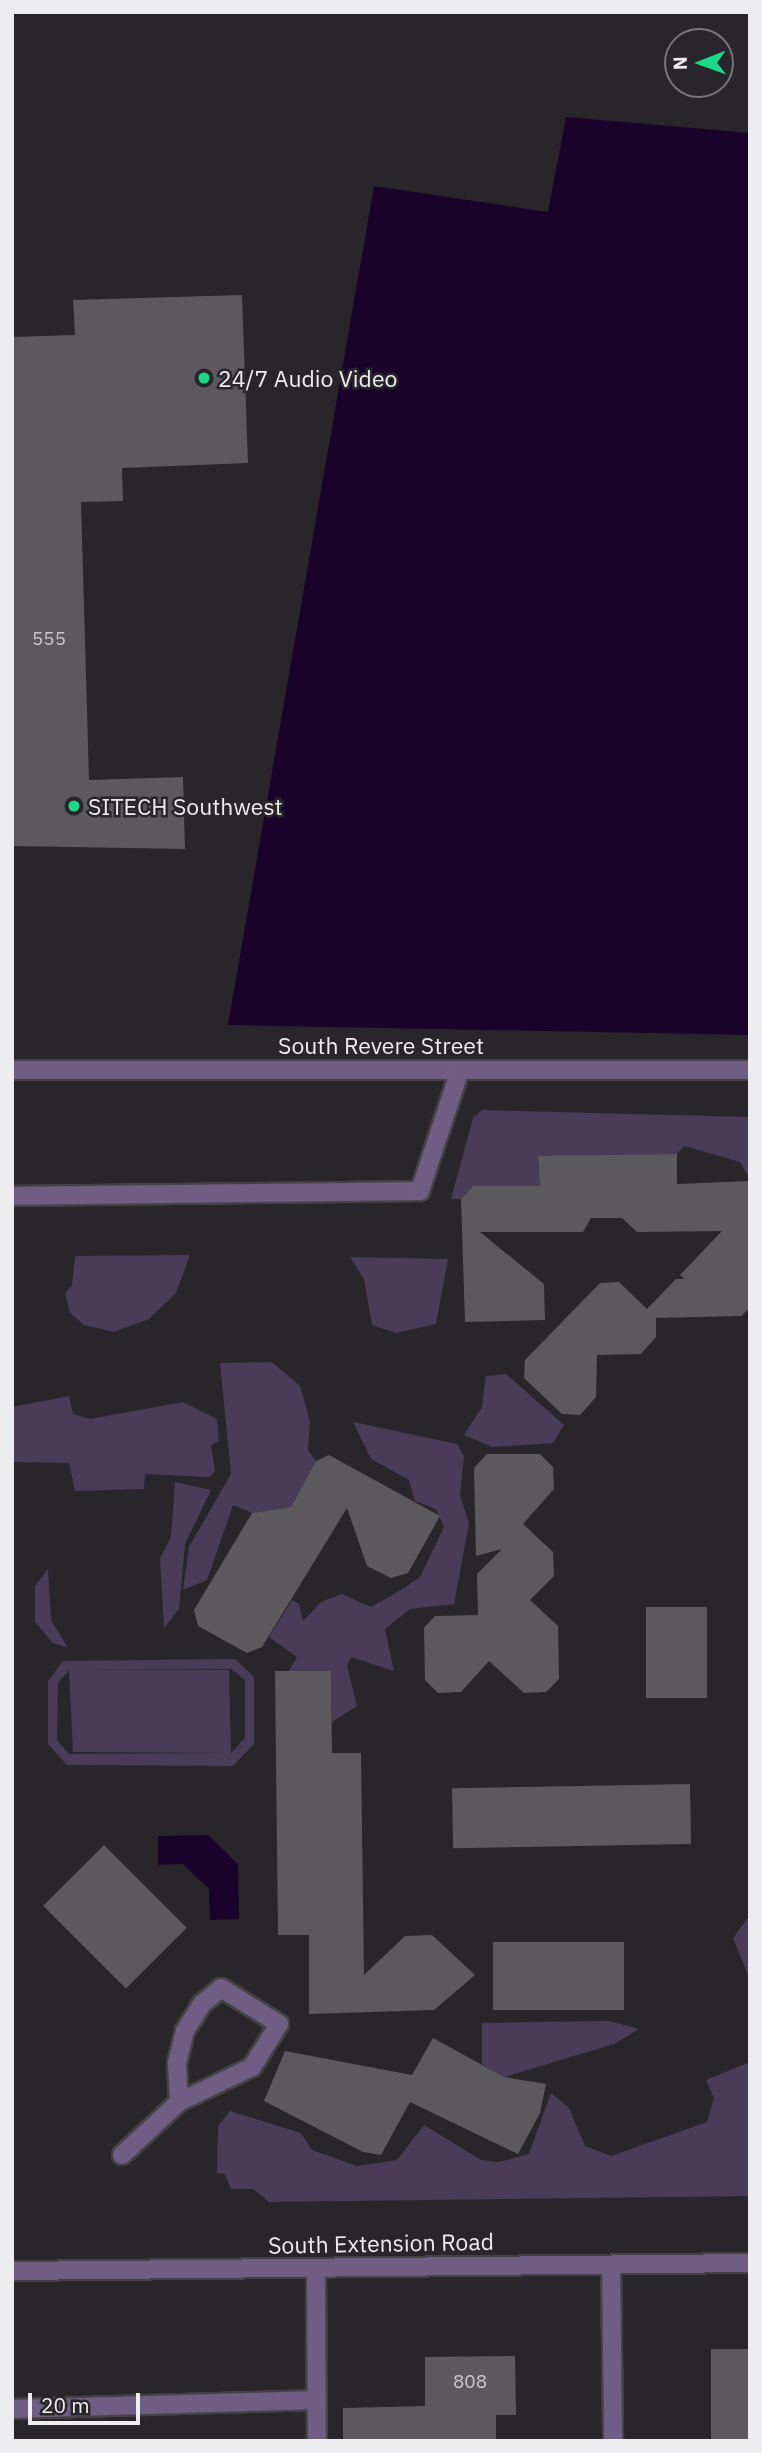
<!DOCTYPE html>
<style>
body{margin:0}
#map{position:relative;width:762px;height:2453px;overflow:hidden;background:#28262a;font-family:"IBM Plex Sans",sans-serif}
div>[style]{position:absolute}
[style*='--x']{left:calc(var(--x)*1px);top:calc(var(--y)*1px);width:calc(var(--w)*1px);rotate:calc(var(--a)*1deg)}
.green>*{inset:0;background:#4a3b58}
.water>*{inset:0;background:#1a032a}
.building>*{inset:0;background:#5b595e;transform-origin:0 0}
.roads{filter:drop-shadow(2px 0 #444245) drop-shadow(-2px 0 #444245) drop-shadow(0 2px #444245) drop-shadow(0 -2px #444245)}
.minor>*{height:18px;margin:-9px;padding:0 9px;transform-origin:9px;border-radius:9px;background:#705d83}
.dots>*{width:19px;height:19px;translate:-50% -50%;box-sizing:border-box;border:4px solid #28262a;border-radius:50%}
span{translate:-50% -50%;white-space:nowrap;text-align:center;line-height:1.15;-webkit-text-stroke:5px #28262a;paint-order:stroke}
.number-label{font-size:19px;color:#c8c7ca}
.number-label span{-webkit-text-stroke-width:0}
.poi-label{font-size:23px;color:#edecee}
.left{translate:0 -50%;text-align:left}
.street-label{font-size:23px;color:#edecee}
.frame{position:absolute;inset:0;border:14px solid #edecee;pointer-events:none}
.north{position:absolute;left:664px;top:28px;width:70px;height:70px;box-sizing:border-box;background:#28262a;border:2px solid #777578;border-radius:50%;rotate:269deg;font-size:19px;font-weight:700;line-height:28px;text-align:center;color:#edecee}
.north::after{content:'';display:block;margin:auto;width:24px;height:32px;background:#1bd988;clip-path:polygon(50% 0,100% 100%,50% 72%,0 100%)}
.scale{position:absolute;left:28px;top:2393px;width:112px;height:32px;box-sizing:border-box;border:4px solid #edecee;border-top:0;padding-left:9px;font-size:21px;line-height:24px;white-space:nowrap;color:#edecee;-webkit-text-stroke:5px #28262a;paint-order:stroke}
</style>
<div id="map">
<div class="green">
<i style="clip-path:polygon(482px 1110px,750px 1117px,750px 1179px,740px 1162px,684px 1146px,677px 1154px,538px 1157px,540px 1186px,473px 1186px,461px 1199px,451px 1199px,473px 1118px)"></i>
<i style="clip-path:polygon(190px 1255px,176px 1293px,149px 1319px,114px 1332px,84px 1325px,70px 1313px,65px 1293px,72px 1285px,75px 1256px)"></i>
<i style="clip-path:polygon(350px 1257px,448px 1259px,436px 1324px,396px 1333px,372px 1325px,364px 1279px)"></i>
<i style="clip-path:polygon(272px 1362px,300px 1386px,310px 1421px,308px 1450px,316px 1461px,291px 1507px,252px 1513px,233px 1505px,207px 1580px,183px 1590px,189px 1547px,231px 1474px,220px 1363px)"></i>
<i style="clip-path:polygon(506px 1374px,564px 1425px,553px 1443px,492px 1447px,464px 1435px,482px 1407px,486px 1376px)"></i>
<i style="clip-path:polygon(69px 1396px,73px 1414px,90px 1419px,183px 1402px,217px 1419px,219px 1441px,211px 1445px,215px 1471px,209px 1477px,145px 1474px,144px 1489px,75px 1491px,69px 1463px,12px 1462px,12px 1407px)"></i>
<i style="clip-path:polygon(353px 1422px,457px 1444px,464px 1456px,460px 1495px,469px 1523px,454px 1604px,410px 1609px,385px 1629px,394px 1671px,351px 1657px,347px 1666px,357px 1706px,332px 1722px,331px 1671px,289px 1671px,297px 1657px,269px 1637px,292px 1600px,299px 1604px,303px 1621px,321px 1602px,342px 1594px,371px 1607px,396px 1593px,420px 1577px,444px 1527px,436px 1509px,415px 1501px,409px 1480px,371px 1459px)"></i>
<i style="clip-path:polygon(175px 1482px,211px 1490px,185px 1544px,179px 1609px,164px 1628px,160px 1558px,171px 1537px)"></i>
<i style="clip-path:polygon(48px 1569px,51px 1620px,68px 1648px,53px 1643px,35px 1622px,35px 1586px)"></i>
<i style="clip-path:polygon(evenodd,235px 1659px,254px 1677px,254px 1744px,233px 1766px,67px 1765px,48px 1744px,48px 1681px,63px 1661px,235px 1659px,231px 1669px,245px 1680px,245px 1738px,231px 1753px,229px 1670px,88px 1670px,231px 1669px,235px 1659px,69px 1670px,73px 1752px,227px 1753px,69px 1754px,57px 1740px,58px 1683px,69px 1670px)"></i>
<i style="clip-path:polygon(750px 1915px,750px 1980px,733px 1938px)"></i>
<i style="clip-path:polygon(609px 2021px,639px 2029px,614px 2044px,501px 2078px,482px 2064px,482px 2023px)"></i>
<i style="clip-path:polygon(750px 2062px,750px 2196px,269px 2202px,253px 2189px,231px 2189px,225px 2174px,217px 2173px,218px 2126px,230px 2111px,301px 2133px,312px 2150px,357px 2166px,397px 2160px,424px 2125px,481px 2160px,498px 2162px,529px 2154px,551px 2093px,569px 2108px,585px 2146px,611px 2156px,707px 2122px,714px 2098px,706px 2080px)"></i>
</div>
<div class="water">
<i style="clip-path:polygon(566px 117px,750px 133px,750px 1035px,228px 1025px,374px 186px,548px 212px)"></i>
<i style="clip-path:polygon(208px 1835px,238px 1864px,239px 1919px,210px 1920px,209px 1889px,183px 1864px,158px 1865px,158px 1836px)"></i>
</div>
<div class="building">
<i style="clip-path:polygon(242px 295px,248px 463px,122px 468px,123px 501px,81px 502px,89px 780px,183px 777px,185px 849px,12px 846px,12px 337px,75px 335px,73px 300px)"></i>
<i style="clip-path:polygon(677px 1154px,677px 1184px,750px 1181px,750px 1308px,741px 1316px,656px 1318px,656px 1337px,641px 1354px,597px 1355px,596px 1397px,580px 1415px,562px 1414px,524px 1378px,525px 1360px,600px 1283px,619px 1282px,647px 1309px,676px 1279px,685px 1279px,680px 1275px,722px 1231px,637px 1232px,622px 1218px,591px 1218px,583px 1232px,480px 1232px,544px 1284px,545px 1320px,465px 1322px,461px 1199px,473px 1186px,540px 1186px,538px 1156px)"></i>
<i style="clip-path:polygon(487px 1454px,540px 1454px,553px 1467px,554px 1489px,523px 1524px,553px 1552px,554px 1576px,530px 1600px,558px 1626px,559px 1679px,546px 1692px,524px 1693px,489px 1661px,461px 1692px,438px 1693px,425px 1680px,424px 1628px,435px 1616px,478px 1615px,477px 1574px,502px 1549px,476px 1556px,474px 1468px)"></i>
<i style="clip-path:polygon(329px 1455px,440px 1516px,408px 1573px,391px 1578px,367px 1566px,347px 1508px,262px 1647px,247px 1653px,198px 1626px,194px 1610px,252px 1513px,291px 1507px,316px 1461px)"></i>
<i style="left:646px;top:1607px;width:61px;height:91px"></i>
<i style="clip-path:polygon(275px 1671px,331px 1671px,332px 1753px,361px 1753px,364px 1975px,405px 1936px,432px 1935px,475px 1975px,434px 2010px,309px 2014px,309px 1935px,278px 1935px)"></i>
<i style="left:690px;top:1784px;width:60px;height:238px;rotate:89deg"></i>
<i style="left:104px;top:1845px;width:117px;height:86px;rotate:45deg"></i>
<i style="left:493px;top:1942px;width:131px;height:68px"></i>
<i style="clip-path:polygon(433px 2038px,504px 2077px,546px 2084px,540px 2113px,518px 2154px,410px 2102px,381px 2155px,363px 2152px,264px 2101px,285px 2051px,412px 2075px)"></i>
<i style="left:750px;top:2349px;width:92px;height:39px;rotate:90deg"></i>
<i style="clip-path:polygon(515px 2356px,516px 2415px,496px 2415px,496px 2441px,343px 2440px,343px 2408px,425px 2406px,425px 2357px)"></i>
</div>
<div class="roads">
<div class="minor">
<i style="--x:12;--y:1070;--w:738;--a:0"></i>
<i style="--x:12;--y:1196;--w:408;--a:-0.7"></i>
<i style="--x:420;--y:1191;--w:127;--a:-71.7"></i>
<i style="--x:122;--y:2155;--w:78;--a:-42.9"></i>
<i style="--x:179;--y:2102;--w:39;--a:-93"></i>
<i style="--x:177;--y:2063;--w:33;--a:-76"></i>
<i style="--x:185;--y:2031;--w:32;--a:-58"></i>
<i style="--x:202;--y:2004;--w:25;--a:-40"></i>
<i style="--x:221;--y:1988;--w:68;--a:31.8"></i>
<i style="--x:279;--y:2024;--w:51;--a:122.1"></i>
<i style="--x:252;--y:2067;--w:81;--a:154.4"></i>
<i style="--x:611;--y:2265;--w:176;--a:89.3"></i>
<i style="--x:316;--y:2268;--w:173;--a:89.7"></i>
<i style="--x:12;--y:2271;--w:738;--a:-0.62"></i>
<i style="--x:12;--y:2409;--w:305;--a:-1.7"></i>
</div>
</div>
<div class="dots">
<i style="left:204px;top:378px;background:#1bd988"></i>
<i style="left:74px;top:806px;background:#1bd988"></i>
</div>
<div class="number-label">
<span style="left:49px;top:639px">555</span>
<span style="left:470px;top:2382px">808</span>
</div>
<div class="poi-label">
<span class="left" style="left:218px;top:378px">24/7 Audio Video</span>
<span class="left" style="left:88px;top:806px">SITECH Southwest</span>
</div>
<div class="street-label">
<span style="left:381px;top:1045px">South Revere Street</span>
<span style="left:381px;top:2243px;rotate:-1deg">South Extension Road</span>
</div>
<div class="frame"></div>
<div class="north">N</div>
<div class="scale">20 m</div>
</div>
